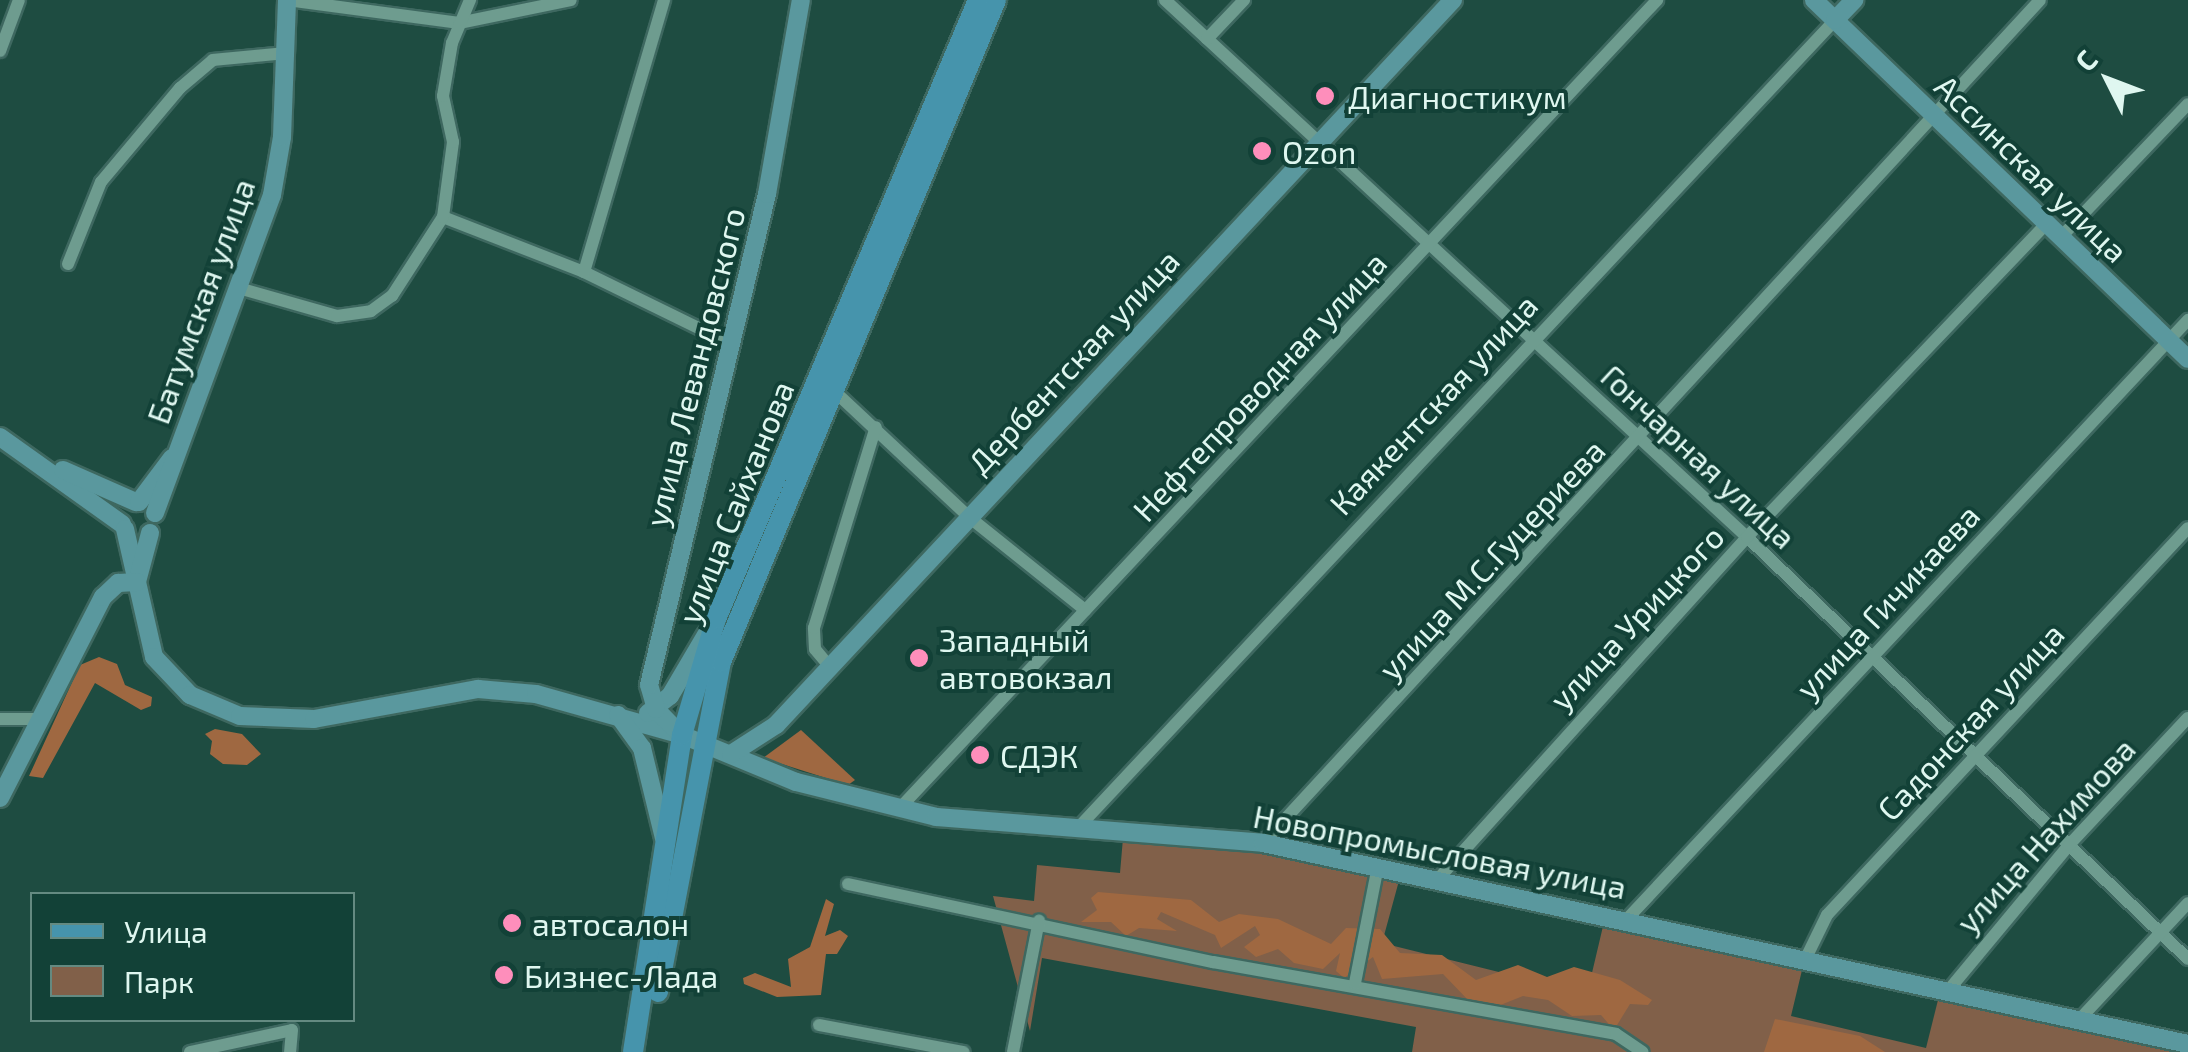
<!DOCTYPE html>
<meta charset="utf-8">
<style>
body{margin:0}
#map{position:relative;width:2188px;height:1052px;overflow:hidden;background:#1e4c41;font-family:"Exo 2",sans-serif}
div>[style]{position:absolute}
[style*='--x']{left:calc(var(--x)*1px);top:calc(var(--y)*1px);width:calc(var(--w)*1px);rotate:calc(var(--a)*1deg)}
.green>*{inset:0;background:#816049}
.forest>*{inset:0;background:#9f6841}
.roads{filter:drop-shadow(2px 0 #3e6860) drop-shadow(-2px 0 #3e6860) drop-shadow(0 2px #3e6860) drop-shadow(0 -2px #3e6860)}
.street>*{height:12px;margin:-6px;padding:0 6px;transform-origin:6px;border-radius:6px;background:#6e9c8f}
.secondary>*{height:18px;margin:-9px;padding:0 9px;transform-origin:9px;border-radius:9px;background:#5a989e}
.primary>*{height:20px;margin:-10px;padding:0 10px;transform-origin:10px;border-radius:10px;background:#4694ac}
.dots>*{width:28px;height:28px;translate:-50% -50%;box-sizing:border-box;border:5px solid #124137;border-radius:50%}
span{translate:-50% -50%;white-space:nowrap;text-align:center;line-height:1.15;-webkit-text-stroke:8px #124137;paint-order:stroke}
.poi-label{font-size:32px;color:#dff7f0}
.left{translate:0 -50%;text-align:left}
.street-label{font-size:32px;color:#dff7f0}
.legend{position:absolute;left:30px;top:892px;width:325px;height:130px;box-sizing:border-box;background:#124137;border:2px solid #648a81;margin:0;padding:12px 18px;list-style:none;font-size:30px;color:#dff7f0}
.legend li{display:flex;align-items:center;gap:20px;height:50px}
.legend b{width:50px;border:2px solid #648a81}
.north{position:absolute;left:2058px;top:30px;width:100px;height:100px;-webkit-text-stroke:8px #124137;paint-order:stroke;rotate:312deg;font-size:28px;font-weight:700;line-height:40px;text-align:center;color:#dff7f0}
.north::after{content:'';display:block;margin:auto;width:35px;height:45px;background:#dff7f0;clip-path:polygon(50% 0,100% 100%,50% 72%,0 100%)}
</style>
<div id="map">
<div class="green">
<i style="clip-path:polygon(1123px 838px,1265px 850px,1400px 877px,1382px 943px,1587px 994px,1604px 922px,1803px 966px,1791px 1016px,1926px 1048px,1939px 996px,2176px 1052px,1412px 1052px,1416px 1027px,1042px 958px,1030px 1031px,993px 896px,1034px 901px,1037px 865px,1120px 873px)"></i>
</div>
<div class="forest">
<i style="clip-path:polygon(99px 657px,117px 664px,125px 685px,152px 697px,151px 706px,141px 710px,95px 683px,43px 778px,29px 776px,80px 665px)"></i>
<i style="clip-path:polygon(215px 729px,242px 734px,261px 754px,247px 765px,223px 764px,210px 754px,212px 741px,205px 734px)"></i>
<i style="clip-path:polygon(801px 730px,855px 780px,848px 785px,763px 758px)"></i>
<i style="clip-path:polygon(1098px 892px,1191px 900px,1219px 922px,1239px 914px,1278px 919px,1331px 944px,1346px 928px,1380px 929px,1400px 953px,1442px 955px,1476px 980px,1518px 965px,1547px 977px,1574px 967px,1620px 980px,1652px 1000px,1648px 1005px,1630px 1004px,1614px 1030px,1601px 1015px,1572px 1016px,1548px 1000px,1523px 996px,1498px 1006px,1469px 1001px,1443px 974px,1382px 979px,1373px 957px,1344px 978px,1336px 971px,1340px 953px,1323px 969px,1294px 963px,1278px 949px,1256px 957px,1244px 947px,1260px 935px,1255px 926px,1221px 948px,1215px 935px,1161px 912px,1157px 919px,1177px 931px,1139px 928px,1126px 936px,1111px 922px,1081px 922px,1097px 910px,1091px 898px)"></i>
<i style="clip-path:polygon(826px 899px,834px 904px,825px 936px,840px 930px,848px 936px,837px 954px,826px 954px,821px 995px,777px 997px,744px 984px,743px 978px,755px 973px,791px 987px,788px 959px,810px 947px)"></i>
<i style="clip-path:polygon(1775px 1019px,1860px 1036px,1885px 1052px,1764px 1052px)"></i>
</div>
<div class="roads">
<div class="street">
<i style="--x:287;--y:0;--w:174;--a:7.6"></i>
<i style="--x:459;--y:23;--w:114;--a:-11.6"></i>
<i style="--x:1165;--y:0;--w:792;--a:42.7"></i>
<i style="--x:1747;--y:537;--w:610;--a:43.74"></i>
<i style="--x:1207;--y:39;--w:54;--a:-46.5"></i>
<i style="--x:0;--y:51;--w:54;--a:-69.6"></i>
<i style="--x:443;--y:217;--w:151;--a:21.3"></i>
<i style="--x:584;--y:272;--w:161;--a:26.1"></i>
<i style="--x:2060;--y:238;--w:185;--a:-46.3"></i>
<i style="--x:68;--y:264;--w:88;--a:-68.1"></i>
<i style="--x:101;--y:182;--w:123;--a:-50"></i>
<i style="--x:180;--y:88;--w:43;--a:-40.3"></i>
<i style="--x:213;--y:60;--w:73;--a:-5.5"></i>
<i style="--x:584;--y:272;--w:284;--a:-73.6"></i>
<i style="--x:242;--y:289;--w:99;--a:15.9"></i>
<i style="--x:337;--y:316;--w:34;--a:-8"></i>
<i style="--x:371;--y:311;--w:26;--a:-36"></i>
<i style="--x:392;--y:296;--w:94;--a:-57.2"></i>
<i style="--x:443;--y:217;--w:76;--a:-82.4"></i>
<i style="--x:453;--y:142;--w:47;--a:-102.3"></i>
<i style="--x:443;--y:96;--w:54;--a:-80.4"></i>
<i style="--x:452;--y:43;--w:47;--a:-67.3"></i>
<i style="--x:831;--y:388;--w:189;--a:43.1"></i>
<i style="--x:969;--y:517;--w:149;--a:38.7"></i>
<i style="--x:830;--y:667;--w:23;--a:-130"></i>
<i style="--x:815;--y:649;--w:21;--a:-93"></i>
<i style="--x:814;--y:628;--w:210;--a:-72.9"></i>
<i style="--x:0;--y:719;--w:41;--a:0"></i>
<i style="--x:899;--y:809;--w:1109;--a:-46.86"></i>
<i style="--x:1076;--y:830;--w:1110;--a:-46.86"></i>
<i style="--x:1263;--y:843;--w:1146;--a:-47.33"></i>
<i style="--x:1439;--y:878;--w:460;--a:-47.9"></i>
<i style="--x:1747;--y:537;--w:431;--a:-46.3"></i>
<i style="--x:848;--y:884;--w:373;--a:12.1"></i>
<i style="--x:1213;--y:962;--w:409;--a:10.1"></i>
<i style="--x:1616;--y:1034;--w:32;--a:34"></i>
<i style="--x:1627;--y:919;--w:821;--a:-46.88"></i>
<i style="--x:1805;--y:960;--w:50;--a:-63.9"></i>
<i style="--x:1827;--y:915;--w:529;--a:-46.99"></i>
<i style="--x:1355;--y:983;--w:119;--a:-78.9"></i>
<i style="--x:1947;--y:992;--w:191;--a:-50.3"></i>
<i style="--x:2069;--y:845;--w:174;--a:-46.9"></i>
<i style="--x:2078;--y:1021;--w:161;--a:-47"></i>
<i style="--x:819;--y:1025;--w:147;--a:10.6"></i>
<i style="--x:190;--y:1052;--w:104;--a:-12.2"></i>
<i style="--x:292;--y:1030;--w:22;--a:95"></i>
<i style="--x:1013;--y:1052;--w:134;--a:-78.8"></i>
</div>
<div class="secondary">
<i style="--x:1814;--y:0;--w:518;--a:43.83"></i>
<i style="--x:1835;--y:20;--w:28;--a:-46"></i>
<i style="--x:0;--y:437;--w:150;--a:35.5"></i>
<i style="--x:63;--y:470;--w:80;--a:23.7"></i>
<i style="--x:139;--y:502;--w:55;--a:-53.1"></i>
<i style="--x:155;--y:513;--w:339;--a:-69.8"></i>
<i style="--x:272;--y:195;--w:59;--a:-80.2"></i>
<i style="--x:282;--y:137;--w:137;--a:-87.9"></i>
<i style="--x:125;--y:529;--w:54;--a:77.2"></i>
<i style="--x:150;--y:533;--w:51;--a:104.9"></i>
<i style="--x:137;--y:582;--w:77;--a:77.2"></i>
<i style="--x:154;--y:657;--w:52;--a:46.5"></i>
<i style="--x:190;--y:695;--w:54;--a:22.8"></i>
<i style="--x:240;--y:716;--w:74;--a:2.3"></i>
<i style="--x:314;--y:719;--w:167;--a:-10.4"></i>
<i style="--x:478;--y:689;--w:58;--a:4.9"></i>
<i style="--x:536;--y:694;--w:152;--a:15.7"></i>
<i style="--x:682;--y:735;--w:123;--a:22.4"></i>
<i style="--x:796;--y:782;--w:144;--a:14"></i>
<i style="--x:936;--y:817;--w:328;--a:4.5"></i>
<i style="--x:1263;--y:843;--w:947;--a:12.26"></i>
<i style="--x:648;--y:713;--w:28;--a:-38"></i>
<i style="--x:670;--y:696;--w:71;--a:-59.5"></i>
<i style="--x:618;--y:715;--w:41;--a:54"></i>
<i style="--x:642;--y:748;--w:93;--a:76.3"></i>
<i style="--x:678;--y:732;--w:32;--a:-134"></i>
<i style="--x:656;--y:709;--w:25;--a:-106"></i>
<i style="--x:649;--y:685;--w:505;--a:-76.49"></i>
<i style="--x:767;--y:194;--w:197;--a:-80.1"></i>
<i style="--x:731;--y:754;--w:54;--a:-32.8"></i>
<i style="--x:776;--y:725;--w:992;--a:-46.96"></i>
<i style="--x:0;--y:798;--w:226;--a:-62.9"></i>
<i style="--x:103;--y:597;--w:21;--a:-43"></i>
<i style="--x:118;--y:583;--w:19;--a:-3"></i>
</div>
<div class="primary">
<i style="--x:658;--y:992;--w:336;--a:-79.2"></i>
<i style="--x:721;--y:662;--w:717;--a:-67.44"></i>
<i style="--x:633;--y:1052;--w:321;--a:-81.2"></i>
<i style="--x:682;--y:735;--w:121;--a:-73.7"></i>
<i style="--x:716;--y:619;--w:672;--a:-67.06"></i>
</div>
</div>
<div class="dots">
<i style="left:1325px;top:96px;background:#fe8ebb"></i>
<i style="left:1262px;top:151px;background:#fe8ebb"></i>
<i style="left:919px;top:658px;background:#fe8ebb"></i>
<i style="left:980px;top:755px;background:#fe8ebb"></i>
<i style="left:512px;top:923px;background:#fe8ebb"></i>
<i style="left:504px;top:975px;background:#fe8ebb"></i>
</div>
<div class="poi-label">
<span class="left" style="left:1348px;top:96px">Диагностикум</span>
<span class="left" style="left:1282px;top:151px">Ozon</span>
<span class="left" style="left:939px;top:658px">Западный<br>автовокзал</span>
<span class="left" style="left:1000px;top:755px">СДЭК</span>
<span class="left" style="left:532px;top:923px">автосалон</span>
<span class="left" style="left:524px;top:975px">Бизнес-Лада</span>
</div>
<div class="street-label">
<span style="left:2032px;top:168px;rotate:44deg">Ассинская улица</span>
<span style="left:200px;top:301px;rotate:-70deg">Батумская улица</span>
<span style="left:1073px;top:361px;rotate:-47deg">Дербентская улица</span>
<span style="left:694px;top:367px;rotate:-76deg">улица Левандовского</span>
<span style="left:1259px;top:386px;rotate:-47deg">Нефтепроводная улица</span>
<span style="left:1433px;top:404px;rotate:-47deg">Каякентская улица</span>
<span style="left:1699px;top:456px;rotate:43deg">Гончарная улица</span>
<span style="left:735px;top:502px;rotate:-68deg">улица Сайханова</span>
<span style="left:1491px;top:559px;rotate:-47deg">улица М.С.Гуцериева</span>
<span style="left:1887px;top:601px;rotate:-47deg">улица Гичикаева</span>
<span style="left:1636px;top:617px;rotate:-47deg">улица Урицкого</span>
<span style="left:1970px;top:721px;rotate:-47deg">Садонская улица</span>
<span style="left:2045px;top:835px;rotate:-48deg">улица Нахимова</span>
<span style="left:1440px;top:851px;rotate:11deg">Новопромысловая улица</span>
</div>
<ul class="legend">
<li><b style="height:12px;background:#4694ac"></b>Улица</li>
<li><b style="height:28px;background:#816049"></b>Парк</li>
</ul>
<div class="north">С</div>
</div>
